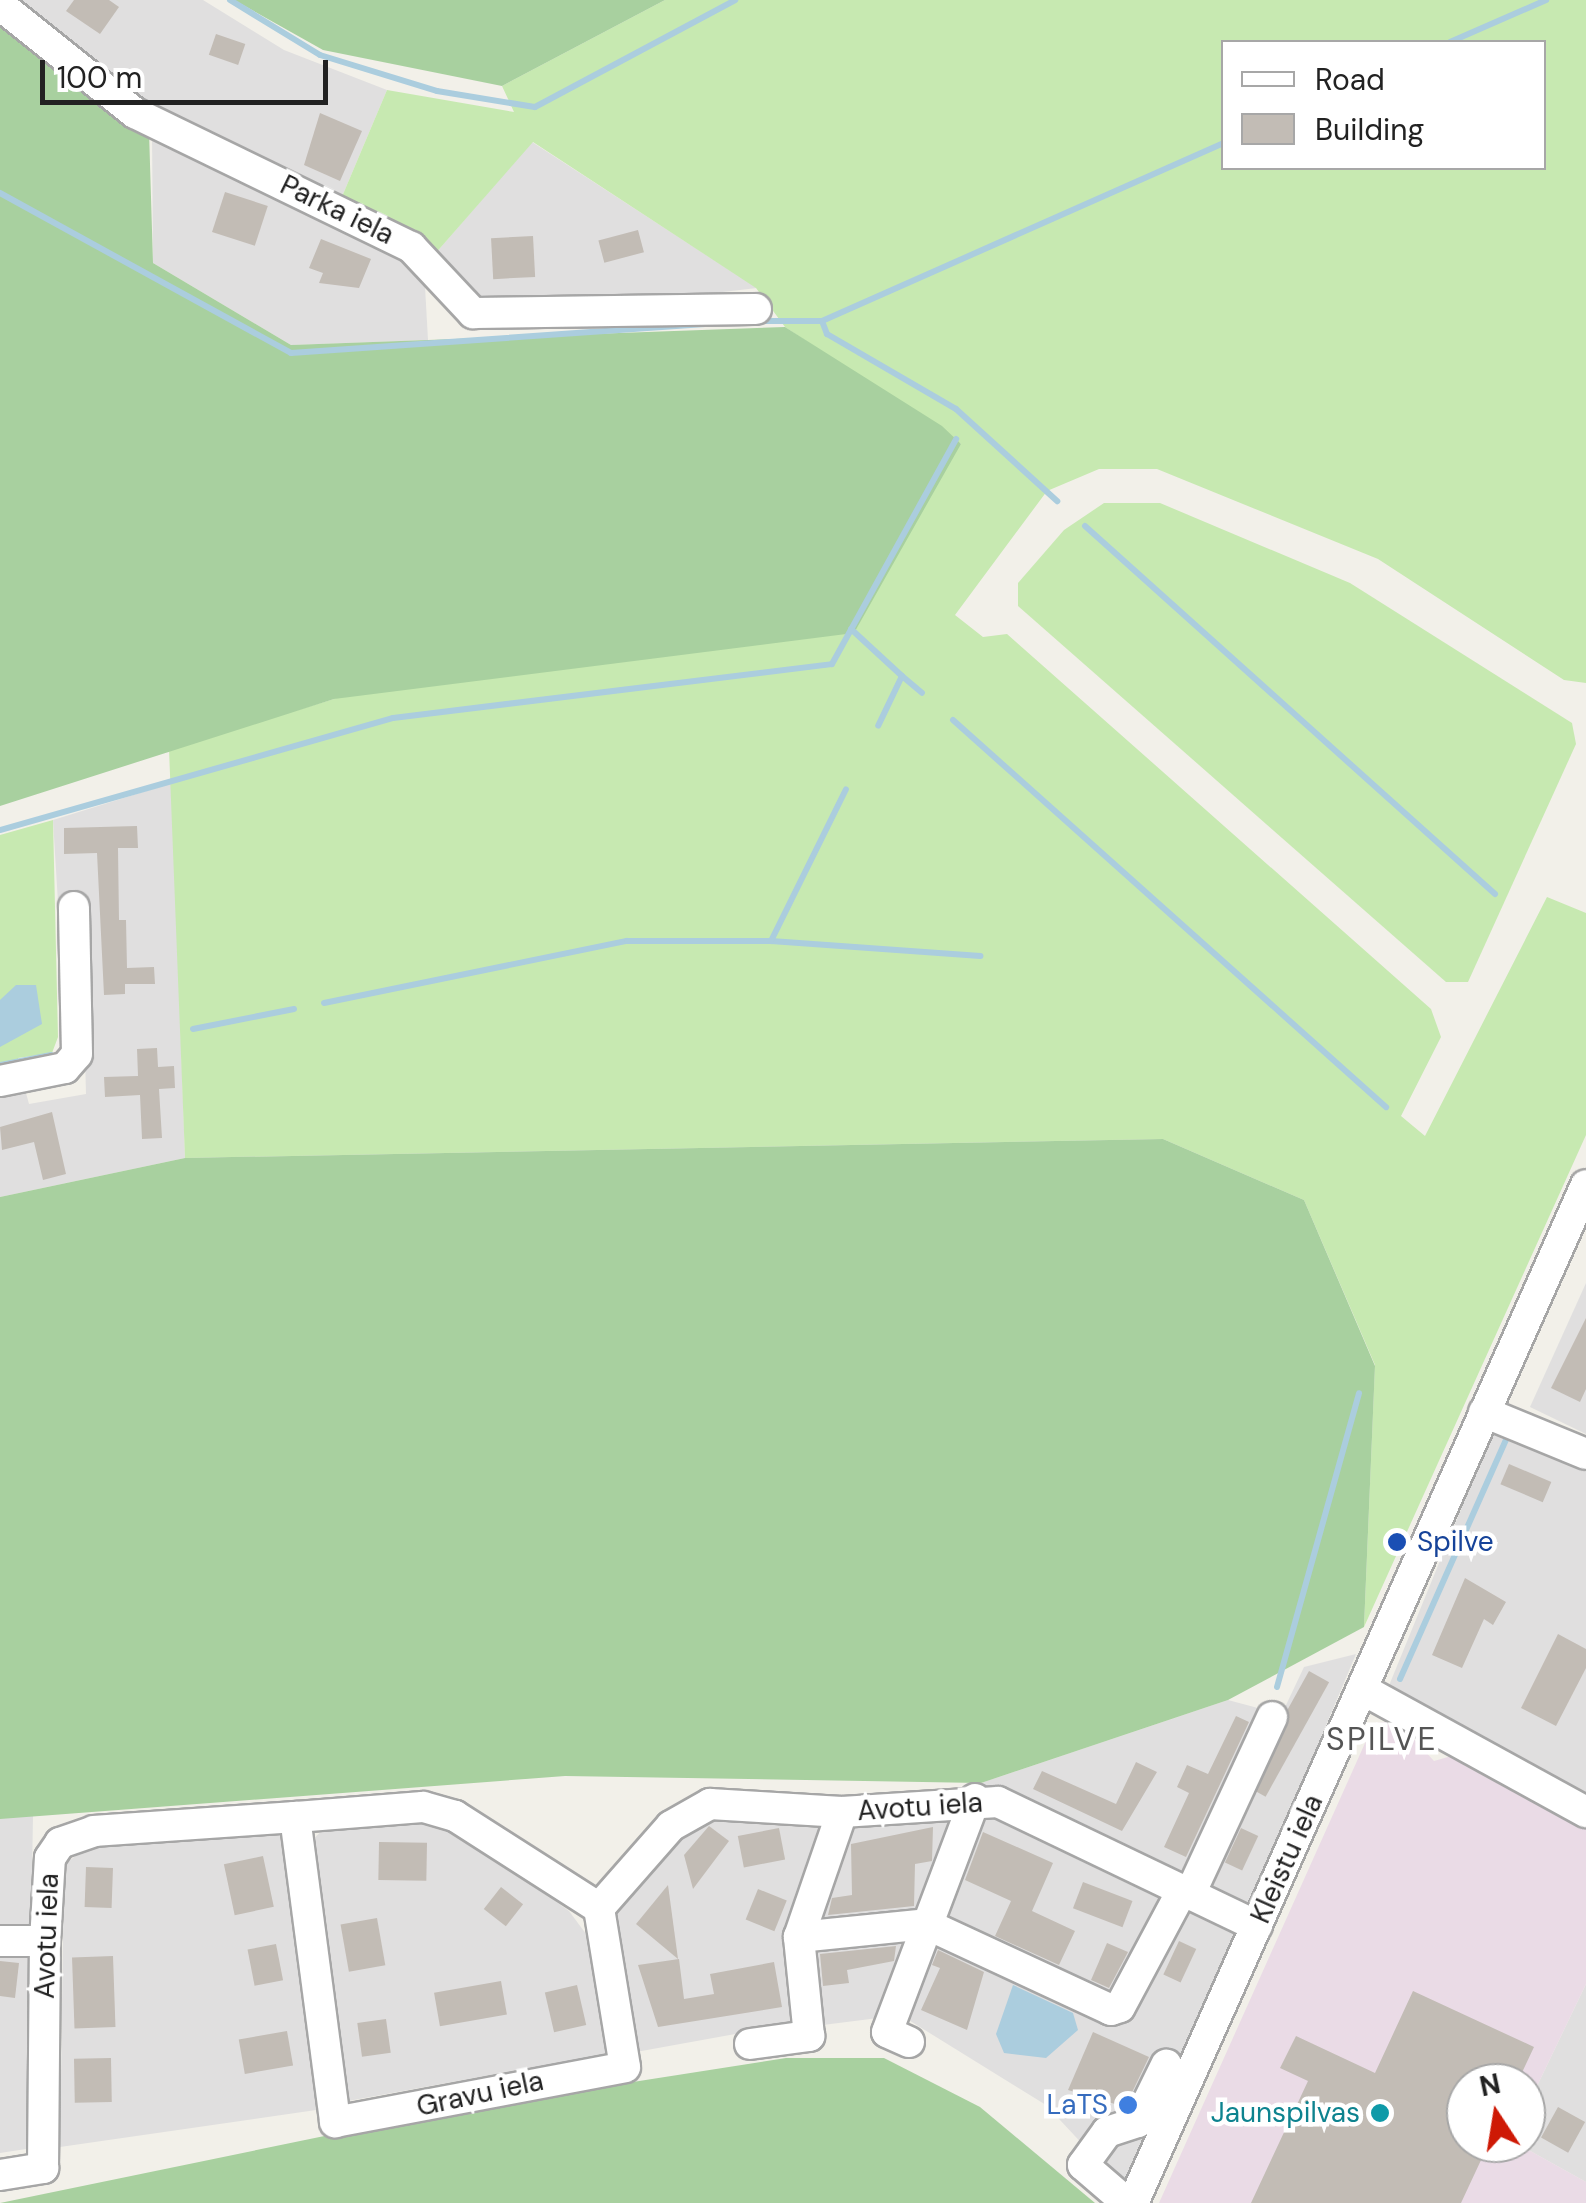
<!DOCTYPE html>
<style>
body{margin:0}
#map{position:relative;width:1586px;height:2203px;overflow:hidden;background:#f2f0e9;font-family:"DM Sans",sans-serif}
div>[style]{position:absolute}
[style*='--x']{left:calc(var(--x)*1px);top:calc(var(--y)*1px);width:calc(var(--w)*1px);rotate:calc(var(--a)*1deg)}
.residential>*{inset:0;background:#e0dfdf;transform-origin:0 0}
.industrial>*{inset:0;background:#eadbe6}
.grass>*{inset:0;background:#c7e9b1}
.forest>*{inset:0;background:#a8d09f}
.water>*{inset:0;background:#abcdde}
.stream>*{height:6px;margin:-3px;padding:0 3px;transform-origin:3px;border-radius:3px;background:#abcdde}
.building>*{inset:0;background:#c2bcb5;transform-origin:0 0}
.roads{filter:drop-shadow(2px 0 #a6a6a6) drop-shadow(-2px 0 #a6a6a6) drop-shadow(0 2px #a6a6a6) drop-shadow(0 -2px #a6a6a6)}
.minor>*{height:30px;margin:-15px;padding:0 15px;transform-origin:15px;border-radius:15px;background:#fff}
.dots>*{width:28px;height:28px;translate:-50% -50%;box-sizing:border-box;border:5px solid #fff;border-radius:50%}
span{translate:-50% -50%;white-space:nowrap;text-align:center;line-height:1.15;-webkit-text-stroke:9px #fff;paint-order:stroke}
.street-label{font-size:28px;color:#222}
.transit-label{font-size:28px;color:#164399}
.left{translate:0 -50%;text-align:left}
.shop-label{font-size:28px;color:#366cbe}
.right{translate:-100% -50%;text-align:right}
.culture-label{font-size:28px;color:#0d838f}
.quarter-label{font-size:32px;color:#555;letter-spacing:2.5px}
.legend{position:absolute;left:1221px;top:40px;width:325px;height:130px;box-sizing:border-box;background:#fff;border:2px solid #a7a7a7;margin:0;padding:12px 18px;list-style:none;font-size:30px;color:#222}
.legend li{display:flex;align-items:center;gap:20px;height:50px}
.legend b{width:50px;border:2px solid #a7a7a7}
.north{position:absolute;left:1446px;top:2063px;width:100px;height:100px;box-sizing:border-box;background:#fff;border:2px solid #a7a7a7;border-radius:50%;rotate:348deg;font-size:28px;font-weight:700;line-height:40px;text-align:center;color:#222}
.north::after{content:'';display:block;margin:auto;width:35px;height:45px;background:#ce1905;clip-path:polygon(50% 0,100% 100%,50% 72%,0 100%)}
.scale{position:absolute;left:40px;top:60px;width:288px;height:45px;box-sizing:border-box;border:5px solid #222;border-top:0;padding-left:12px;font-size:30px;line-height:35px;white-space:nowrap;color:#222;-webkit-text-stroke:8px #fff;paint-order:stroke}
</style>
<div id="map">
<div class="residential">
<i style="clip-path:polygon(8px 0,203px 0,284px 50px,387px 90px,341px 199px,118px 86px)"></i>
<i style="clip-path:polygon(152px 132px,424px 269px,428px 340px,291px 345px,153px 263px)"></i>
<i style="clip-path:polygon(532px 142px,757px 288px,593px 307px,478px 302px,434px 255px)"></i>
<i style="clip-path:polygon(172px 783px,185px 1158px,0 1197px,0 1098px,26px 1093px,29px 1104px,86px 1094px,81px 903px,58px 903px,53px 820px)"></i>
<i style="clip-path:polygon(1586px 1283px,1586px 1434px,1530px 1407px)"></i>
<i style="clip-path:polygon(1495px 1426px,1586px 1466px,1586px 1800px,1388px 1688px)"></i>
<i style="clip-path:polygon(1356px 1654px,1252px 1902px,1239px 1908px,1199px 1889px,1304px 1667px)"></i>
<i style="clip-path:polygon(1228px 1700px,1269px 1711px,1186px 1883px,981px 1783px)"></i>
<i style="clip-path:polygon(993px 1813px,1164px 1892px,1117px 2000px,945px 1922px,941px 1912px,980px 1815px)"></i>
<i style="left:33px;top:1816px;width:115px;height:33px;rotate:91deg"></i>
<i style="clip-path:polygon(703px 1816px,822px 1819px,827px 1827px,796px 2023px,636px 2052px,615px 1905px,681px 1830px)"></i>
<i style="clip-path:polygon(961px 1817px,921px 1917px,817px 1927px,851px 1822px)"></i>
<i style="clip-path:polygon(420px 1822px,462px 1833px,569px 1911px,592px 1942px,611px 2053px,348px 2101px,311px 1841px,325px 1828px)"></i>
<i style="clip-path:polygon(280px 1831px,289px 1839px,323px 2109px,60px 2147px,64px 1865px,88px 1846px)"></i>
<i style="clip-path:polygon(1188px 1902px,1237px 1925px,1239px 1938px,1131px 2180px,1116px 2180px,1046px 2105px,907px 2019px,938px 1938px,1119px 2020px)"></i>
<i style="clip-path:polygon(916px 1931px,886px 2017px,815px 2026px,806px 1943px)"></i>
<i style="clip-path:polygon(0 1947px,31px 1948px,26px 2149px,0 2153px)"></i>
<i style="clip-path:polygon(1586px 1984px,1586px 2182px,1516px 2143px,1526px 2143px,1526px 2109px)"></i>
</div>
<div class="industrial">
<i style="clip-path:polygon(1397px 1721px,1434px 1761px,1455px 1755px,1586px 1826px,1586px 1984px,1526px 2109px,1526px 2083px,1466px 2083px,1466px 2143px,1516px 2143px,1586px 2182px,1586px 2203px,1159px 2203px,1374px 1723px)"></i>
</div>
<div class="grass">
<i style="clip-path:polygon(evenodd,665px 0,1586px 0,1586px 683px,1564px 680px,1378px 559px,1157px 469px,1099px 469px,1047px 491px,955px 615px,983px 637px,1007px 634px,1431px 1009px,1441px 1037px,1401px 1116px,1425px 1136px,1547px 897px,1586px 913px,1586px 1135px,1364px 1627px,1375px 1365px,1304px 1200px,1163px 1139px,185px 1158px,169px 749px,334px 699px,961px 444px,785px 327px,756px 288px,533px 142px,434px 255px,341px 199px,387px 90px,514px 112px,502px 86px,665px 0,1224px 42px,1544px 42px,1544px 168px,1224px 168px,1224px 42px)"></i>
<i style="clip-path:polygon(1104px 503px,1160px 503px,1350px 583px,1572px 723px,1576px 744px,1468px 982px,1446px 982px,1018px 606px,1018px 583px,1064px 530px)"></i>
<i style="clip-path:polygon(53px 820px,58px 1037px,52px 1053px,18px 1058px,26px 1093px,0 1098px,0 835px)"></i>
</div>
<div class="forest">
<i style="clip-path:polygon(234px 0,665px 0,502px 86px,323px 50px)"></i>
<i style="clip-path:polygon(0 23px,149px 131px,153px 263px,291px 345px,785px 327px,942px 426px,961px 444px,854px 633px,334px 699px,0 806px)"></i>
<i style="clip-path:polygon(1163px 1139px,1304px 1200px,1375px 1366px,1364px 1627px,1228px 1700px,981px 1783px,565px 1776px,0 1819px,0 1197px,185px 1158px)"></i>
<i style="clip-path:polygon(786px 2058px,884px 2058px,980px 2107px,1095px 2203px,0 2203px,441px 2112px)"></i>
</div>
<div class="water">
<i style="clip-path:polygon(16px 985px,36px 985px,42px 1024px,0 1047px,0 1000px)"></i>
<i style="clip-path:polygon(1013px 1985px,1073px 2013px,1078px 2030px,1046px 2058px,1004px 2053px,996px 2034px)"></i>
</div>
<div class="stream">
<i style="--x:230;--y:0;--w:105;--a:31.4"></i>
<i style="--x:320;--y:55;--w:122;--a:17.1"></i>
<i style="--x:437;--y:91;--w:99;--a:9.3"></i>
<i style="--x:535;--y:107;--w:227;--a:-28.1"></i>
<i style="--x:1450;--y:42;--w:105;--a:-23.6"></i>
<i style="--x:0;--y:193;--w:332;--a:28.8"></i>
<i style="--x:291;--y:353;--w:415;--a:-4"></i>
<i style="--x:757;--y:321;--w:65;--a:0"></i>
<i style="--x:822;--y:321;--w:440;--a:-23.9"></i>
<i style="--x:822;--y:321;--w:14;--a:69"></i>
<i style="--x:827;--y:334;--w:149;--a:30.2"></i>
<i style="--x:956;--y:409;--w:137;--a:42.3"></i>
<i style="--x:1085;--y:526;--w:551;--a:41.91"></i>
<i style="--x:851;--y:629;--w:69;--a:42.7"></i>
<i style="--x:902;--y:676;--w:55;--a:115.6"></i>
<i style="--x:902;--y:676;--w:26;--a:40"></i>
<i style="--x:953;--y:720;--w:581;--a:41.79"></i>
<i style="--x:0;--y:830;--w:409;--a:-15.9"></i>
<i style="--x:393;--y:718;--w:442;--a:-7"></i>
<i style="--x:832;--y:664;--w:257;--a:-61.1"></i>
<i style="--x:771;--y:941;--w:210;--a:4.1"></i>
<i style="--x:324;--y:1003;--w:309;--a:-11.6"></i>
<i style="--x:627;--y:941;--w:144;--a:0"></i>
<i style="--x:771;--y:941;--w:169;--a:-63.7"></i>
<i style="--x:193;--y:1029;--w:103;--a:-11.2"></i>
<i style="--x:0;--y:1065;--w:52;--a:-11.1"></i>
<i style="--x:1400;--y:1679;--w:269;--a:-66.1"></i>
<i style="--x:1277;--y:1687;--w:305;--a:-74.4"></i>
</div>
<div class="building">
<i style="clip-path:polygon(74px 0,109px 0,119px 7px,100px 34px,66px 11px)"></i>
<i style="left:216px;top:34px;width:31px;height:22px;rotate:19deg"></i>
<i style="clip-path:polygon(320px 113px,362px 131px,340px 181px,304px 165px)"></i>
<i style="left:225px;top:192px;width:45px;height:42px;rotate:18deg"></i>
<i style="left:638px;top:230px;width:23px;height:41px;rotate:75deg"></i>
<i style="left:533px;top:236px;width:41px;height:42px;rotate:87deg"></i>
<i style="clip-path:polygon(321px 239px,371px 259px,359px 288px,319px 283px,323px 273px,309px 268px)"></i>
<i style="clip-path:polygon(137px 826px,138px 848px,118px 848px,119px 920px,126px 920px,127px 968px,154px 967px,155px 984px,125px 984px,125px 994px,104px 995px,97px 853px,64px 854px,64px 828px)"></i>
<i style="clip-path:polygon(157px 1048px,158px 1067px,174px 1066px,175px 1088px,159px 1089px,162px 1138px,142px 1139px,140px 1095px,105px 1097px,104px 1077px,138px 1076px,137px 1049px)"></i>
<i style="clip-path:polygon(52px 1112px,66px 1174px,43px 1180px,34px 1142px,2px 1150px,0 1127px)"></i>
<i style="clip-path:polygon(1586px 1318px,1586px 1389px,1580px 1402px,1551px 1388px)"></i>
<i style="left:1509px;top:1464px;width:46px;height:22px;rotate:23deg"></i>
<i style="clip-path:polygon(1465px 1578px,1506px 1602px,1493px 1625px,1484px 1619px,1462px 1668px,1432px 1655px)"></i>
<i style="clip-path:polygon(1558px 1634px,1586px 1649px,1586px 1668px,1556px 1726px,1521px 1708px)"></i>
<i style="left:1309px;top:1671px;width:23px;height:131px;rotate:29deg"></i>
<i style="clip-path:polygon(1236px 1716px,1249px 1722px,1186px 1857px,1164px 1847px,1189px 1793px,1177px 1787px,1187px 1765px,1208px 1774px)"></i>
<i style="clip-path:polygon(1136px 1762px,1157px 1772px,1122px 1831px,1033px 1789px,1042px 1771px,1116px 1804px)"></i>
<i style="clip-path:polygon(709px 1826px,729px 1841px,693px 1889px,684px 1855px)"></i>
<i style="clip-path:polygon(933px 1827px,932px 1861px,915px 1864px,914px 1906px,828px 1915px,832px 1898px,852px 1895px,851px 1844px)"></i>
<i style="left:779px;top:1828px;width:32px;height:42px;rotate:79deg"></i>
<i style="left:1241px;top:1828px;width:19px;height:38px;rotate:25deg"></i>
<i style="clip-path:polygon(983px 1832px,1053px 1863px,1032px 1911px,1075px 1931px,1059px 1965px,995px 1936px,1011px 1901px,965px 1880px)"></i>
<i style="left:379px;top:1842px;width:48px;height:38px;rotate:1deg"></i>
<i style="left:263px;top:1856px;width:52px;height:40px;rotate:78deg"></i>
<i style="left:86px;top:1867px;width:27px;height:40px;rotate:2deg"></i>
<i style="left:1083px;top:1882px;width:53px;height:28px;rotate:21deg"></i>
<i style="clip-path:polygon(668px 1885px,678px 1959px,636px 1924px)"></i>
<i style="left:501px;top:1887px;width:28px;height:28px;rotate:38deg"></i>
<i style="left:758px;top:1889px;width:31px;height:33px;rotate:22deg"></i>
<i style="left:377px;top:1918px;width:48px;height:37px;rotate:80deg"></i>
<i style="left:1179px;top:1941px;width:19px;height:37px;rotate:25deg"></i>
<i style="clip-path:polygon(1107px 1943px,1128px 1952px,1109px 1988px,1091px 1980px)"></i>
<i style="left:276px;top:1944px;width:37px;height:29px;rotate:79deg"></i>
<i style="clip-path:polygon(896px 1946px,894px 1961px,847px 1970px,849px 1983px,823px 1986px,820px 1954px)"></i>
<i style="clip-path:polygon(938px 1950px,984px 1972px,967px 2030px,921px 2010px,940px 1968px,932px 1965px)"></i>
<i style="left:113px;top:1956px;width:71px;height:41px;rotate:88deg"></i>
<i style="clip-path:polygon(679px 1959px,684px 1999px,714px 1994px,710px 1974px,774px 1962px,782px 2007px,658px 2027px,638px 1965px)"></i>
<i style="clip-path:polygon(0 1961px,19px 1963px,15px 1998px,0 1996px)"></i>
<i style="left:501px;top:1981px;width:34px;height:68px;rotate:80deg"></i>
<i style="left:577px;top:1985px;width:41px;height:33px;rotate:77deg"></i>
<i style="clip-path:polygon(1413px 1991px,1534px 2047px,1517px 2083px,1466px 2083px,1466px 2143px,1489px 2143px,1461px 2203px,1251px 2203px,1308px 2081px,1280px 2068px,1296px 2036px,1375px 2073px)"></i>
<i style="left:386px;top:2019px;width:34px;height:29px;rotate:82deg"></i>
<i style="left:287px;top:2031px;width:35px;height:49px;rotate:80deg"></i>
<i style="clip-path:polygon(1093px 2032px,1149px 2057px,1125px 2107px,1068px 2090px)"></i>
<i style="left:111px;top:2058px;width:44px;height:37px;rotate:89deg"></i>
<i style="left:1558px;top:2107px;width:31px;height:35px;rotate:29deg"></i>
</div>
<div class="roads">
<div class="minor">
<i style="--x:0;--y:5;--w:173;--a:38.7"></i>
<i style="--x:135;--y:113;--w:307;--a:25.9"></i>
<i style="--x:411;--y:247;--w:91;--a:46.8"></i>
<i style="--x:473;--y:313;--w:283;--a:-0.8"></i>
<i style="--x:0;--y:1081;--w:66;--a:-11.3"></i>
<i style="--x:65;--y:1068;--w:18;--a:-49"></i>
<i style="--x:77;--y:1054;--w:147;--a:-91.2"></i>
<i style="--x:1484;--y:1412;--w:110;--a:22.4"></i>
<i style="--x:1362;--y:1689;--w:256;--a:28.8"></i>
<i style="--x:1190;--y:1894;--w:195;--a:-65.1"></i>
<i style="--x:599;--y:1908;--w:171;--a:-147.4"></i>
<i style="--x:455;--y:1816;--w:33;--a:-164"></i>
<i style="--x:423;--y:1807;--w:128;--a:175.5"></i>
<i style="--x:295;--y:1817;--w:308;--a:82.5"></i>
<i style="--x:335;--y:2122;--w:295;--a:-10.7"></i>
<i style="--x:625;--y:2067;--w:161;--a:-99.3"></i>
<i style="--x:599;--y:1908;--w:109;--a:-48.7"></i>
<i style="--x:671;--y:1826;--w:45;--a:-29.4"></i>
<i style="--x:710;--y:1804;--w:132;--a:3.5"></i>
<i style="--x:842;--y:1812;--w:156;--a:-3.7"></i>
<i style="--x:998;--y:1802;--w:287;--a:25.6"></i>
<i style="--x:799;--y:1937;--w:132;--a:-71"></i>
<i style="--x:0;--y:1941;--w:45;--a:0"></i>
<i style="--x:909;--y:2042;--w:24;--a:-156"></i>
<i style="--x:887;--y:2032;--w:249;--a:-69.3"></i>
<i style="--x:750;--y:2044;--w:60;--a:-7.7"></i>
<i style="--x:809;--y:2036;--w:100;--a:-95.8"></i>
<i style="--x:799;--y:1937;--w:128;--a:-5.8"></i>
<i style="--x:926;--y:1924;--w:204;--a:24.9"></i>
<i style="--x:1111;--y:2010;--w:9;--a:-18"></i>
<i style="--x:1120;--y:2007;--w:132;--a:-61.9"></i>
<i style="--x:0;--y:2175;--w:44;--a:-9.2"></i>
<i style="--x:43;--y:2168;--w:227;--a:-89.5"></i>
<i style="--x:45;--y:1941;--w:83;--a:-86.6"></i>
<i style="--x:50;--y:1858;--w:18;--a:-56"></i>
<i style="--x:60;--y:1843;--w:36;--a:-19"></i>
<i style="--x:94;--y:1831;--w:201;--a:-4"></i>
<i style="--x:1127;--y:2203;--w:58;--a:-139.2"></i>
<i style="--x:1083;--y:2165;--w:41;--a:-54"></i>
<i style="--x:1107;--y:2132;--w:33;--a:-18"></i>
<i style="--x:1138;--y:2122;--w:64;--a:-63.8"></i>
<i style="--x:1133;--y:2203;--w:1114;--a:-66.01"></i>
</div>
</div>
<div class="dots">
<i style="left:1397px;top:1542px;background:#1a4fb4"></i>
<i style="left:1128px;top:2105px;background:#3f7fe0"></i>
<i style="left:1380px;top:2113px;background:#0f9aa8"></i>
</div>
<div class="street-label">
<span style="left:337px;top:210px;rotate:26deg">Parka iela</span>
<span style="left:920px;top:1807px;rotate:-4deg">Avotu iela</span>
<span style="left:1287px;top:1859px;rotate:-66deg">Kleistu iela</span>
<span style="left:47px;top:1936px;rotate:-88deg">Avotu iela</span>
<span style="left:480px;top:2094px;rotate:-12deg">Gravu iela</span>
</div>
<div class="transit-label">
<span class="left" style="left:1417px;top:1542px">Spilve</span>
</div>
<div class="shop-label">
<span class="right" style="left:1108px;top:2105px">LaTS</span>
</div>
<div class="culture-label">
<span class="right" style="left:1360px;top:2113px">Jaunspilvas</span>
</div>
<div class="quarter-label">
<span style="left:1382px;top:1739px">SPILVE</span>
</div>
<ul class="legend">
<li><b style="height:12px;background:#fff"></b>Road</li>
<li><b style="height:28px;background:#c2bcb5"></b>Building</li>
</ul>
<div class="north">N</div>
<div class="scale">100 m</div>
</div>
